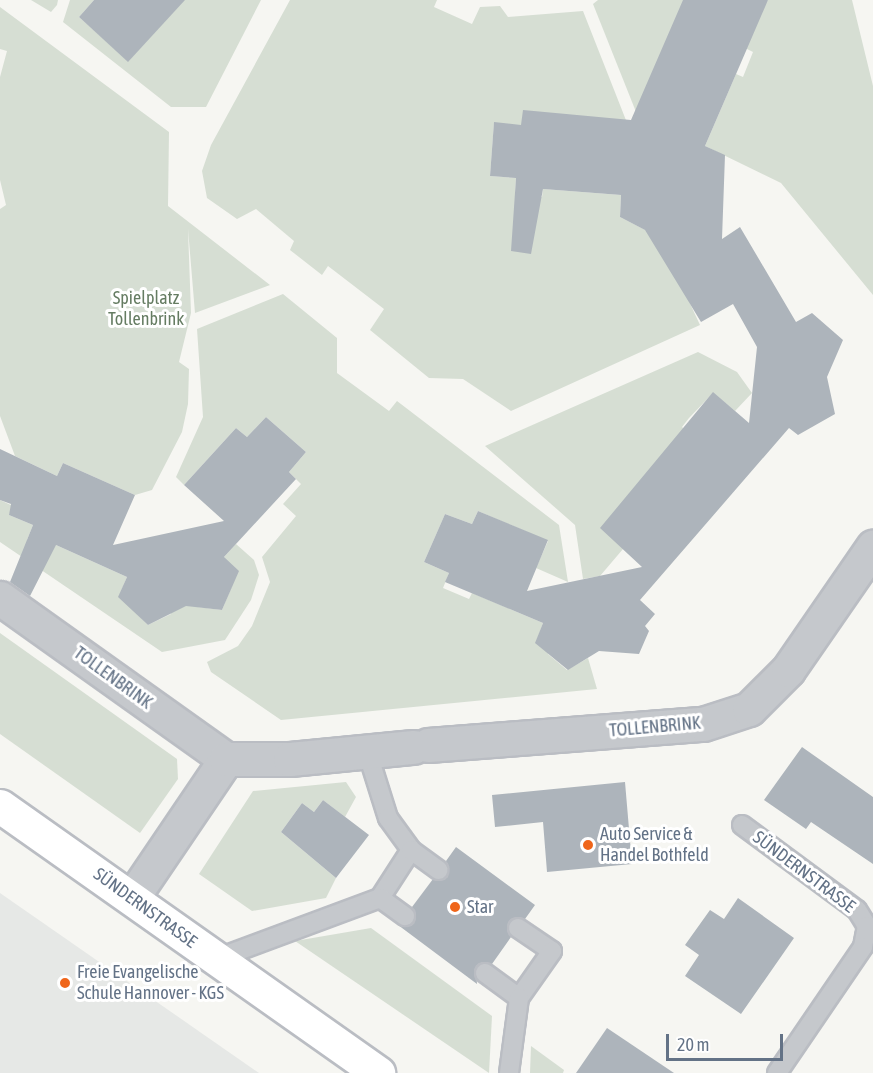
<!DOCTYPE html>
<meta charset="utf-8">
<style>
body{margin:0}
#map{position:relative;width:873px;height:1073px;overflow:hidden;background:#f6f6f2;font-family:"Asap Condensed",sans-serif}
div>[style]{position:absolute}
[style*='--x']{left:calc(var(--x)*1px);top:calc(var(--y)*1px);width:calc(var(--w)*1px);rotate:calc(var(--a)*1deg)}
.built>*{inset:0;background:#e6e8e6}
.green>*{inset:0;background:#d6ded3}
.building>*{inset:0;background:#adb4bb}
.roads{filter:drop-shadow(2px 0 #babdc3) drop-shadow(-2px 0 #babdc3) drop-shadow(0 2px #babdc3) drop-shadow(0 -2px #babdc3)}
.lane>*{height:18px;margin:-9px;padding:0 9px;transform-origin:9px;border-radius:9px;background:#c5c8cc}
.street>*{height:33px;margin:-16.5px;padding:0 16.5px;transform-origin:16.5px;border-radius:16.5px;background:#c5c8cc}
.secondary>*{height:33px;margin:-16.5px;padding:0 16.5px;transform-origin:16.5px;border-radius:16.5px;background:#fff}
.dots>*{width:16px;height:16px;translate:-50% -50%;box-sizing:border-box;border:3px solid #fff;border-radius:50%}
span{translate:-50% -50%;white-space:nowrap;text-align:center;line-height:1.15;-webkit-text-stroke:6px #fff;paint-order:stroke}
.park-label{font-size:18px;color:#657c62}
.street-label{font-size:18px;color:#637286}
.poi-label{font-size:18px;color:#637286}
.left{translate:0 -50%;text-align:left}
.scale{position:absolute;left:666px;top:1034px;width:117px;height:27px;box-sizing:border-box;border:3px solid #637286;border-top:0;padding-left:8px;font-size:18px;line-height:21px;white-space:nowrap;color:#637286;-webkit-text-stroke:4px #fff;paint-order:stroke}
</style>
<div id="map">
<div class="built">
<i style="clip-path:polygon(0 893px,259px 1073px,0 1073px)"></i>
</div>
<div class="green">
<i style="clip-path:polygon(31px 0,58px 0,57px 5px,51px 12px)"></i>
<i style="clip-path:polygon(70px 0,94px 0,79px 17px,128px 61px,183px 0,261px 0,206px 107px,171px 107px,63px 22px)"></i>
<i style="clip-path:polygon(290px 0,437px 0,434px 7px,472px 24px,480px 7px,500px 6px,508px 17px,583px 11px,633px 138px,494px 123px,490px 176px,516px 178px,515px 194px,542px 197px,543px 189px,621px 195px,620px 217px,659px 237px,700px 325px,511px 411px,463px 379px,429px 378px,370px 330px,384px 309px,328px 266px,322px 275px,290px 250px,294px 241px,256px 209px,237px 219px,207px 198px,202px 171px,211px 145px)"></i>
<i style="clip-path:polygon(598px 0,698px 0,644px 132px,593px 4px)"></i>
<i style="clip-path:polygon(768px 0,852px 0,873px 86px,873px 295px,781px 183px,705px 146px,736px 74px,743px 77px,753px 52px,739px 45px)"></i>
<i style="clip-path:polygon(0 7px,169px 132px,168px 206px,270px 285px,195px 313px,188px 229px,191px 313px,179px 362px,189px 369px,188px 404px,182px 432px,152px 490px,135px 495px,63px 463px,57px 476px,15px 456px,0 416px,0 209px,6px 205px,0 180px,0 77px,7px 51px,0 49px)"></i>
<i style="clip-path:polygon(283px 294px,337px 338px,337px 373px,389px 411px,397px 401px,559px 525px,568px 582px,536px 568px,548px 541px,478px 511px,472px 524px,445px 514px,424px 562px,449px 573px,443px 588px,469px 599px,472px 593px,543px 623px,536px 642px,549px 648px,548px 654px,567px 670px,588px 658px,597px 689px,281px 720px,211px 672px,207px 662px,238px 646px,252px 626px,270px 582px,262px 557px,296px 516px,283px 504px,301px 484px,289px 472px,306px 452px,266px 417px,247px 437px,236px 428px,184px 485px,176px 477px,203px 417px,197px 329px)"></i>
<i style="clip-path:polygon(698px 352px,737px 372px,752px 393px,735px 411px,713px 393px,689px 418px,682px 427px,695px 440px,623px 549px,600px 576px,583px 579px,575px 525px,485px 446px)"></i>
<i style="clip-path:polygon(0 500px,13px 506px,9px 515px,33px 525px,27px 540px,56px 545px,127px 577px,119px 596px,148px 625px,171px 614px,170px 608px,197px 602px,198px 607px,222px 610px,232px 586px,224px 557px,236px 544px,254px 560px,259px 575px,251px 600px,225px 640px,162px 652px,0 542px)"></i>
<i style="clip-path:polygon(0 633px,177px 759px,178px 779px,140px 833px,0 734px)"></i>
<i style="clip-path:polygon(346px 782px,356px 797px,345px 817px,323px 800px,314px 812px,302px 803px,281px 832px,336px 878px,326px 898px,252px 911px,199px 874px,253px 791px)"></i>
<i style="clip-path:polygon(371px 928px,492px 1016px,489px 1073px,295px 941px)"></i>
<i style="clip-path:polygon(531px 1046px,564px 1070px,563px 1073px,530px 1073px)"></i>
</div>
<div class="building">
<i style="clip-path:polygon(94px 0,185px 0,128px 62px,79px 17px)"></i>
<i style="clip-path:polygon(683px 0,768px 0,705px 146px,725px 155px,722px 239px,740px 227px,796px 322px,812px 313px,843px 340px,827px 377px,835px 414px,798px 435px,789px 428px,640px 600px,655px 614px,645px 626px,649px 631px,639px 654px,599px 651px,568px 670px,535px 643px,543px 623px,445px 582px,449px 573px,424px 562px,445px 514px,472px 524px,478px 511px,548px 540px,527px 591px,642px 567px,600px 528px,713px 392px,749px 423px,757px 347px,733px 304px,701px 322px,645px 230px,620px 217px,621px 195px,543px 189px,531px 254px,511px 251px,516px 178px,490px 176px,494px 122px,521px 125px,523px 110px,631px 120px)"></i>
<i style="clip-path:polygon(266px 417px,306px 452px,289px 472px,296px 479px,224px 557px,239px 571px,222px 610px,186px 606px,148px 625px,118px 597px,127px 577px,56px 545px,30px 596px,10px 582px,33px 525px,9px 515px,11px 504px,0 500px,0 449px,57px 476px,63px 463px,135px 495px,113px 545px,224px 521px,184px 485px,236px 428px,247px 437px)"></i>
<i style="clip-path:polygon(802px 747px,873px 797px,873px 864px,811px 822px,806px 829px,764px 800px)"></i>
<i style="clip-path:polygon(625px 782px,632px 864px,547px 872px,543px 822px,495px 827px,492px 795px)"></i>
<i style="clip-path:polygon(323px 800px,369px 835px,336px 878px,281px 832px,302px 803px,314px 812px)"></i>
<i style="clip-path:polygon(456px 847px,535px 905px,525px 919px,509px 921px,511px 937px,492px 964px,476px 967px,477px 984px,398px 925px,414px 923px,412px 907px,433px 879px,448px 877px,446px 861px)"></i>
<i style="clip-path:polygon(738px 898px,794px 938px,741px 1014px,685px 976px,699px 955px,685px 945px,710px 910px,724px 919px)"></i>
<i style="clip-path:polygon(607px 1028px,674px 1073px,576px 1073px)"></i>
</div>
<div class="roads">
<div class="lane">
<i style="--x:367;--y:751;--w:70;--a:72.6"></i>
<i style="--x:388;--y:818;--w:39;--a:54"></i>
<i style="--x:411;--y:850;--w:57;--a:122.9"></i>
<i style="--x:742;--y:825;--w:143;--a:36.5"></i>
<i style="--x:857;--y:910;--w:19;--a:58"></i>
<i style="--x:867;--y:926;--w:21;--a:101"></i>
<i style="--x:863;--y:947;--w:153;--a:124.3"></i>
<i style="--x:411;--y:850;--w:34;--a:36"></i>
<i style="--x:518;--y:928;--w:41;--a:34.1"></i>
<i style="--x:552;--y:951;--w:57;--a:125.1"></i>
<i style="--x:216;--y:959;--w:175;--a:-20.4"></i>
<i style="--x:380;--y:898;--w:31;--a:36"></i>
<i style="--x:485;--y:973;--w:42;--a:36.3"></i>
<i style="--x:519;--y:998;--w:76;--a:97.6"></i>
</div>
<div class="street">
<i style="--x:0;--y:598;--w:277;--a:35.5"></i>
<i style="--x:226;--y:759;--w:168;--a:124.1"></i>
<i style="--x:428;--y:745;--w:276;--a:-4.4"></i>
<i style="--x:703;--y:724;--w:48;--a:-18.1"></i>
<i style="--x:749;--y:709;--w:55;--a:-45"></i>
<i style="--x:788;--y:670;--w:150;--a:-55.4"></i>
<i style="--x:226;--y:759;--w:64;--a:0"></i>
<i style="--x:290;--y:759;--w:124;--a:-5.6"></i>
</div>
<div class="secondary">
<i style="--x:0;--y:806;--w:463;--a:35.2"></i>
</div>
</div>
<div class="dots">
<i style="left:588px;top:845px;background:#ef651a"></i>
<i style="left:455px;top:907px;background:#ef651a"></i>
<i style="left:65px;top:983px;background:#ef651a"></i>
</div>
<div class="park-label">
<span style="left:146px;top:309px">Spielplatz<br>Tollenbrink</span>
</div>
<div class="street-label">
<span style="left:113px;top:678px;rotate:36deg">TOLLENBRINK</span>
<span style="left:655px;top:727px;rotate:-5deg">TOLLENBRINK</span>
<span style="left:804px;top:872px;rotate:37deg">SÜNDERNSTRASSE</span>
<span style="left:145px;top:908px;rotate:36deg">SÜNDERNSTRASSE</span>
</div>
<div class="poi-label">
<span class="left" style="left:600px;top:845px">Auto Service &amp;<br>Handel Bothfeld</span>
<span class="left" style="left:467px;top:907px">Star</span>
<span class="left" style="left:77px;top:983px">Freie Evangelische<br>Schule Hannover - KGS</span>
</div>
<div class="scale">20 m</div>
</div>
